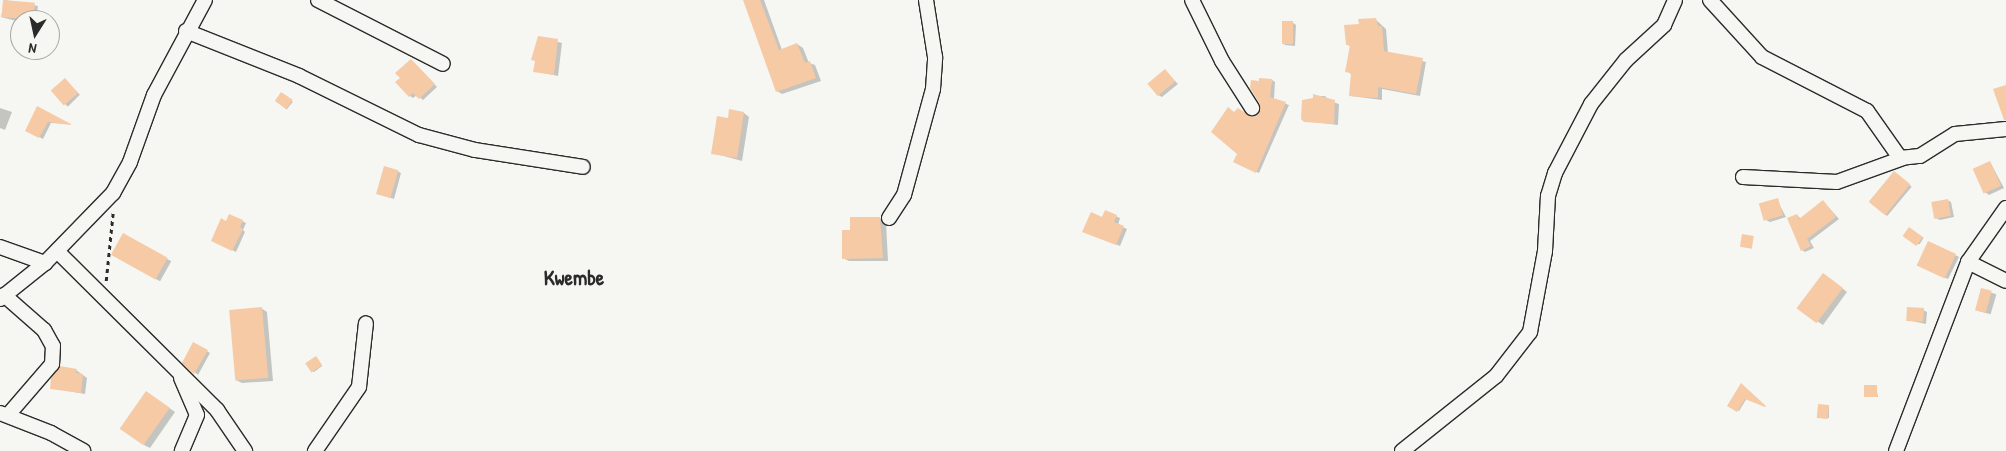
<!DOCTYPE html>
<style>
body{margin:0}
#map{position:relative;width:2006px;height:451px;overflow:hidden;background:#f6f6f2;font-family:"Patrick Hand",sans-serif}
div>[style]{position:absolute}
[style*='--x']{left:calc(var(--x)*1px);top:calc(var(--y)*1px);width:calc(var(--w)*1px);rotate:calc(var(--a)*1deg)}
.shadow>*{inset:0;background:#0003;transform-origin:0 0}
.building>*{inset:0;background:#f7caa6;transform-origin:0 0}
.path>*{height:2.5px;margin-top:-1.25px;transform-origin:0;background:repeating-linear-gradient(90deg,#2b2b2b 0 4px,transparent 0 8px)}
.roads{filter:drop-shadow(1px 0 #2b2b2b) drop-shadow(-1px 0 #2b2b2b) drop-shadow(0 1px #2b2b2b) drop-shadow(0 -1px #2b2b2b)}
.minor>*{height:14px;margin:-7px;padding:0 7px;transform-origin:7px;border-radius:7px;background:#f6f6f2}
span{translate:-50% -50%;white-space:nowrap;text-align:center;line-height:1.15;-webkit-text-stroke:4.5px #f6f6f2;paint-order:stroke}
.district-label{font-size:21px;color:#2b2b2b;font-weight:700}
.north{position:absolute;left:10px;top:10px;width:50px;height:50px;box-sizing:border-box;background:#f6f6f2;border:1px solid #a5a5a2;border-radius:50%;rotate:190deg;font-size:14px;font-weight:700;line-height:20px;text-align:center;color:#2b2b2b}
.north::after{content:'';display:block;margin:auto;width:18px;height:22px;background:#2b2b2b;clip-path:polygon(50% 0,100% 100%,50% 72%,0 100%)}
</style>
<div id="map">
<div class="shadow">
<i style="clip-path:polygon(5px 0,38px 6px,36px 20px,20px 22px,1px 17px)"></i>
<i style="clip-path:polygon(748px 0,764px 0,782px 50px,797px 44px,803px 48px,809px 63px,815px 65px,821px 81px,782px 94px,777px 91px)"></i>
<i style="clip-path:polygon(1375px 19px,1386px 29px,1388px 53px,1426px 62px,1420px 96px,1382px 89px,1382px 100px,1351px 96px,1351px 74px,1347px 71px,1351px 47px,1347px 44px,1360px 26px)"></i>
<i style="clip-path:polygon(1292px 22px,1296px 25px,1295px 46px,1285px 45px,1282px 43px)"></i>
<i style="clip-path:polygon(538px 37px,562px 43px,558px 76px,535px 71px)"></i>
<i style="clip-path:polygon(411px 60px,437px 87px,423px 100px,417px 95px,413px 98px,410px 96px,402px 78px)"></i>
<i style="clip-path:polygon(1165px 71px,1178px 84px,1162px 97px,1158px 95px)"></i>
<i style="left:65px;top:80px;width:21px;height:17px;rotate:45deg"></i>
<i style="clip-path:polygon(1272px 80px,1275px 82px,1274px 99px,1289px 105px,1259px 173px,1238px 164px,1235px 114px,1252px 118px,1261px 113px)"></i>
<i style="left:282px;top:93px;width:14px;height:10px;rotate:39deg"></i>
<i style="clip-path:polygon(1314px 96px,1325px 96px,1329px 101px,1339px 104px,1338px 125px,1305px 121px)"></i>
<i style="clip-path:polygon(0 108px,12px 112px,5px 130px,0 128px)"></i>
<i style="clip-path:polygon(38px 108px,69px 124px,51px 123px,43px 139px,26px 130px)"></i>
<i style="clip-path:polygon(744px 113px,749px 117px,742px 161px,713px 153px,729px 119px)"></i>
<i style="clip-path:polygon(1990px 162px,2004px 188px,1989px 195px,1985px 192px)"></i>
<i style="clip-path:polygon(397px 171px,401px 173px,394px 199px,381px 195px)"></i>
<i style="left:1894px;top:172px;width:23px;height:38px;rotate:40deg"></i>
<i style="clip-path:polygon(1777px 200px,1786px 217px,1770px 222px,1766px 220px)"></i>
<i style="clip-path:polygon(1947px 200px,1951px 202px,1954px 217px,1940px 220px,1936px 218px)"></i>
<i style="clip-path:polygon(1823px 201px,1839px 219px,1810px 241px,1814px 248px,1805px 252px,1802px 250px,1797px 215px,1801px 219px)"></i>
<i style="clip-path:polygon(1106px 212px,1120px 218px,1118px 225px,1127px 229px,1120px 246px,1088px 233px)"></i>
<i style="clip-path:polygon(880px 218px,886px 222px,888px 261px,849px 261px,843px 258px)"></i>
<i style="clip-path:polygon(242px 221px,246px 223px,243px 230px,245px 232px,236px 252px,216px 242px,227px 223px)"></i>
<i style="left:1909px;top:229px;width:17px;height:8px;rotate:31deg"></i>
<i style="left:124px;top:235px;width:54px;height:23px;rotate:29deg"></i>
<i style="clip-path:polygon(1955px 255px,1959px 257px,1948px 279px,1922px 267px)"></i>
<i style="clip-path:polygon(1829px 278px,1847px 292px,1823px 325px,1817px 321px)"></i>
<i style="left:1982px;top:290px;width:15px;height:21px;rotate:16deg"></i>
<i style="clip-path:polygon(261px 308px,267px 312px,273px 381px,242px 383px,236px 380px)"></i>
<i style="clip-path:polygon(1923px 310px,1927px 312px,1926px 324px,1907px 320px)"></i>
<i style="clip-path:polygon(194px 344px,210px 353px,198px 375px,183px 362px)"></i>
<i style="clip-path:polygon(317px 358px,322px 366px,314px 372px,312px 371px)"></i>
<i style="clip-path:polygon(76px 370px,87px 378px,85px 394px,51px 388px)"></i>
<i style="clip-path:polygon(1742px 385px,1747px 398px,1739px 411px,1729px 405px)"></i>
<i style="clip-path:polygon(1876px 386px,1878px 397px,1865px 396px)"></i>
<i style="clip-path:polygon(152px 396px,175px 412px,150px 448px,144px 445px)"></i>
<i style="clip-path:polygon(1829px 406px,1829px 418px,1820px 418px)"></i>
</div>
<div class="building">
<i style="left:3px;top:0;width:32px;height:17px;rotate:5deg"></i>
<i style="clip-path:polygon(743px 0,760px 0,779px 50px,797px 43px,805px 63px,810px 61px,816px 78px,776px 92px)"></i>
<i style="clip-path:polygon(1376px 18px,1378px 26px,1382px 26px,1384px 51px,1423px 58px,1416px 94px,1378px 87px,1378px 98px,1349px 96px,1351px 73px,1345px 72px,1350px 45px,1346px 45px,1344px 25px,1359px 24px,1358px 19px)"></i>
<i style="left:1282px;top:21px;width:11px;height:23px"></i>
<i style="clip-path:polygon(538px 36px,558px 39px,554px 75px,533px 72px,535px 61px,531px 60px)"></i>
<i style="clip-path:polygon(411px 59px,435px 84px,419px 99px,413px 93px,409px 97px,395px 82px,400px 78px,395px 73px)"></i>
<i style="left:1165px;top:69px;width:16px;height:23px;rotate:50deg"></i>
<i style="left:65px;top:78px;width:20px;height:19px;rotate:49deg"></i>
<i style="clip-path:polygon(1259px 78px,1272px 79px,1270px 97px,1286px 102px,1256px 173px,1233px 162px,1237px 154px,1211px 132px,1228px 107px,1234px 112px,1238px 108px,1252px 117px,1259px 112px,1260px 104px,1250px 88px,1251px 80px,1259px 81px)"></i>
<i style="clip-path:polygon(2006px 85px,2006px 120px,2004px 120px,1993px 89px)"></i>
<i style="left:281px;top:92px;width:14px;height:11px;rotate:34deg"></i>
<i style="clip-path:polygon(1313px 94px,1335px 100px,1334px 124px,1304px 122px,1301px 119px,1302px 100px,1313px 98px)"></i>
<i style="clip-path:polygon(37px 106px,71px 124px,71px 125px,48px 122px,39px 138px,25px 131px)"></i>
<i style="clip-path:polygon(729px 109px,744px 112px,737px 158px,711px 154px,717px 116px,728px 118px)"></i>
<i style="left:1990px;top:161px;width:27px;height:19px;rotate:66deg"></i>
<i style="left:384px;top:166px;width:15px;height:29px;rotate:16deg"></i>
<i style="left:1894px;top:171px;width:21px;height:40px;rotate:39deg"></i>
<i style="left:1778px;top:198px;width:18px;height:20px;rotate:74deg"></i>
<i style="left:1948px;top:199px;width:17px;height:17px;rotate:80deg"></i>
<i style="clip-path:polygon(1823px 200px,1836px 217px,1807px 239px,1811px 246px,1801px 251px,1787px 218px,1797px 214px,1799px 219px)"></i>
<i style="clip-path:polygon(1105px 210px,1117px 215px,1114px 222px,1124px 226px,1116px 245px,1082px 232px,1091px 212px,1102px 217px)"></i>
<i style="clip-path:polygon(229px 214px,243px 220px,240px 227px,243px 229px,232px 251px,211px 241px,221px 218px,226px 221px)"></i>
<i style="clip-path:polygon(850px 217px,880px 217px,883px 258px,842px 259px,842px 230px,850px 230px)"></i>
<i style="left:1909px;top:227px;width:17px;height:11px;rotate:36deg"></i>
<i style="left:123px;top:233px;width:51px;height:25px;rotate:29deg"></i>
<i style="left:1742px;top:234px;width:12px;height:13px;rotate:9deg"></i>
<i style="left:1928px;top:241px;width:31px;height:27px;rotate:25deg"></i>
<i style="left:1823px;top:273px;width:25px;height:44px;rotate:37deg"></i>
<i style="left:1981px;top:288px;width:11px;height:23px;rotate:15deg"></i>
<i style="left:262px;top:307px;width:71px;height:33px;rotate:85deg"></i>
<i style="left:1907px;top:307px;width:17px;height:14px;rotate:3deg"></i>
<i style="clip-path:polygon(193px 342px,208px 350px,194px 374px,182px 363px)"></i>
<i style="left:316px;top:356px;width:11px;height:13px;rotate:56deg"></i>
<i style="clip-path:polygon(60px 366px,77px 369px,76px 373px,83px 374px,81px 393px,50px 389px,51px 378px)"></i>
<i style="clip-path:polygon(1741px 383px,1766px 406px,1765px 407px,1745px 399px,1737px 412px,1727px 406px)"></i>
<i style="left:1864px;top:385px;width:13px;height:12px"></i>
<i style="left:146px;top:391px;width:29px;height:46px;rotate:35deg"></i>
<i style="left:1818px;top:404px;width:11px;height:14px;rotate:5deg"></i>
</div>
<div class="path">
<i style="--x:106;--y:281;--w:69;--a:-84.2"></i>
</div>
<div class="roads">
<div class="minor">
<i style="--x:318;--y:0;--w:140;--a:27.1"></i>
<i style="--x:1192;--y:0;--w:68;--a:63.8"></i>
<i style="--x:1222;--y:61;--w:56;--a:57.4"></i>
<i style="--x:1710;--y:0;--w:77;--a:47.6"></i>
<i style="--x:1762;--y:57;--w:118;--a:27.2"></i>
<i style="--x:1867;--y:111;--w:57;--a:54.9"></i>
<i style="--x:1900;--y:158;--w:20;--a:-6"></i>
<i style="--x:1920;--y:156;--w:41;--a:-32.2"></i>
<i style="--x:1955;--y:134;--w:51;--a:-5.6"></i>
<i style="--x:186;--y:31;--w:122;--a:21.7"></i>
<i style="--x:299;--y:76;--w:134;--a:26.2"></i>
<i style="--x:419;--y:135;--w:58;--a:15"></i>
<i style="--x:475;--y:150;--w:109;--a:8.9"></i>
<i style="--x:1743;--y:177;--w:94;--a:3"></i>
<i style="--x:1837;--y:182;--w:70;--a:-20"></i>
<i style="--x:889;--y:218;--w:27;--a:-57"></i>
<i style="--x:904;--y:195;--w:110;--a:-74.7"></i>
<i style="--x:933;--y:89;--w:32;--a:-86"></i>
<i style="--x:935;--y:57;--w:58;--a:-99"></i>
<i style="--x:0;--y:247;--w:48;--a:19.6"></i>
<i style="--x:57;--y:251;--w:226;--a:44.8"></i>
<i style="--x:217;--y:410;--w:50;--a:55.7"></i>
<i style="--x:1968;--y:262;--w:42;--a:26.6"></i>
<i style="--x:4;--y:295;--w:53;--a:41.2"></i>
<i style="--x:44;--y:330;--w:18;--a:61"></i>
<i style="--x:53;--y:346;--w:18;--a:93"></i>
<i style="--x:52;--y:364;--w:67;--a:130.8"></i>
<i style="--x:0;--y:299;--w:58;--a:-38.7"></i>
<i style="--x:45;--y:263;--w:98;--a:-45.8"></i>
<i style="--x:113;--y:193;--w:35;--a:-61"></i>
<i style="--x:130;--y:162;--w:71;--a:-70.3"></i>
<i style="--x:154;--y:95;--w:108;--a:-61.8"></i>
<i style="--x:181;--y:378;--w:40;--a:66.6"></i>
<i style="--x:197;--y:415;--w:39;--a:113"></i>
<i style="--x:0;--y:413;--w:55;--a:21.4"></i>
<i style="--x:51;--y:433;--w:37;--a:29"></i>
<i style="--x:315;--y:451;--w:78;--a:-55.5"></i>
<i style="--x:359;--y:387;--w:64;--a:-83.8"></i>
<i style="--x:1402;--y:451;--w:120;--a:-38.6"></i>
<i style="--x:1496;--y:376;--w:56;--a:-52.3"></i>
<i style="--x:1530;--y:332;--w:82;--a:-79.5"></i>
<i style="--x:1545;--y:251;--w:55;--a:-86.9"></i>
<i style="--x:1548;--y:196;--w:24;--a:-73"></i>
<i style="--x:1555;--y:173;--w:78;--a:-62.4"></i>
<i style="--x:1591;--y:104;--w:56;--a:-51.5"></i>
<i style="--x:1626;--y:60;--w:52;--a:-42.6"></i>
<i style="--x:1664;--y:25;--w:27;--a:-66"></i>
<i style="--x:1896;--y:451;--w:202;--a:-69.1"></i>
<i style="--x:1968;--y:262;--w:66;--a:-54.9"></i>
</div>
</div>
<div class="district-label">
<span style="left:574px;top:278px">Kwembe</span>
</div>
<div class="north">N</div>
</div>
